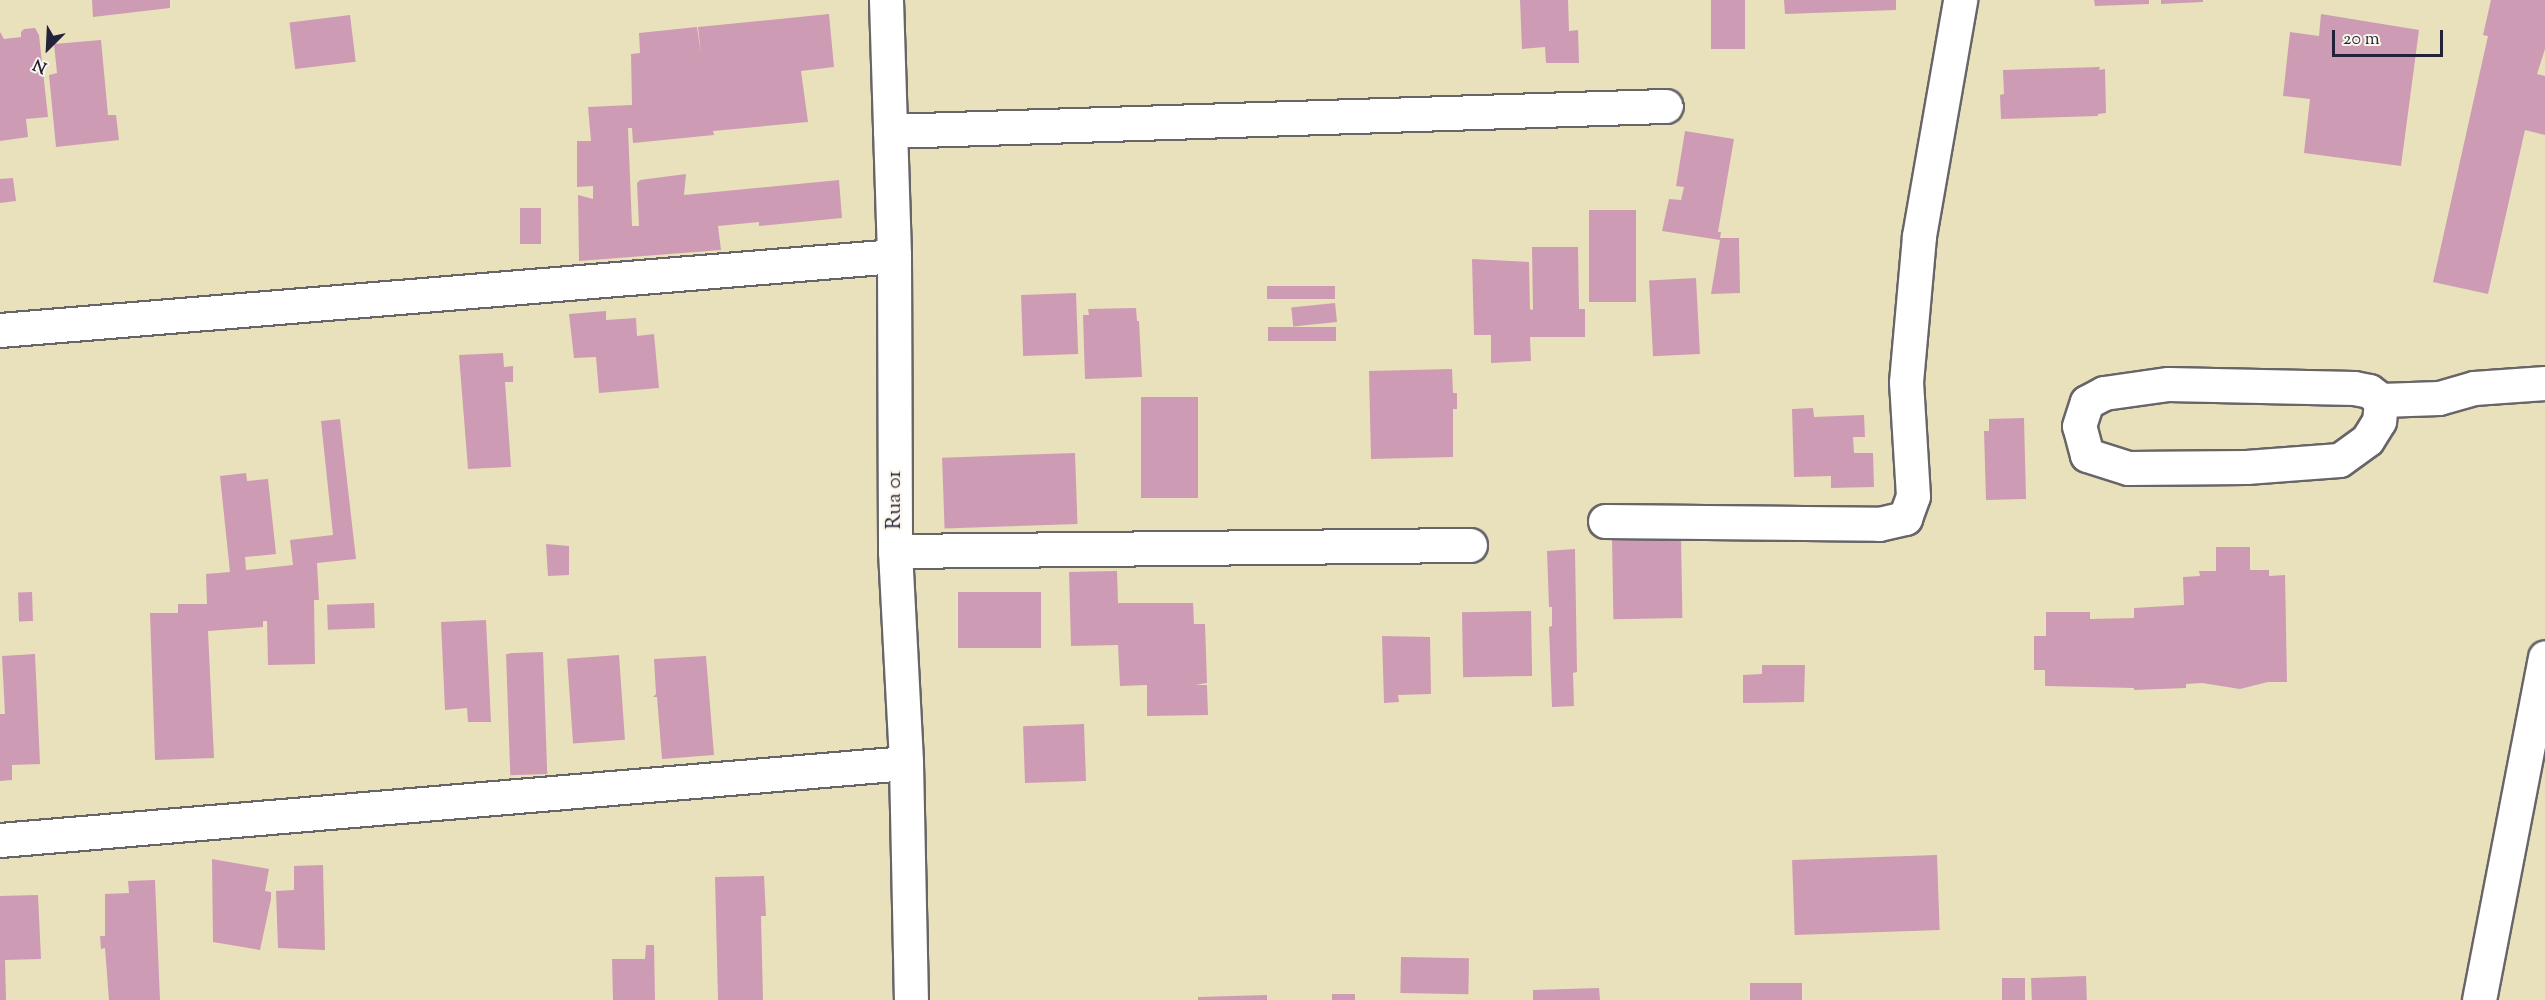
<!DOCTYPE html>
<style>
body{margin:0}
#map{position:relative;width:2545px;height:1000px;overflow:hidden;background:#e9e1bc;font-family:"Sorts Mill Goudy",serif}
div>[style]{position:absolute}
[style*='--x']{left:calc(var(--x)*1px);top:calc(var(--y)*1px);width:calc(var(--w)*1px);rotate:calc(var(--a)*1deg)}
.building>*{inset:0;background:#ce9bb4;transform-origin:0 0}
.roads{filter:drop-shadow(2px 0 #686568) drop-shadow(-2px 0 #686568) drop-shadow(0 2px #686568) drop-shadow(0 -2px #686568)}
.minor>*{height:33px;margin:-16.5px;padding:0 16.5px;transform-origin:16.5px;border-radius:16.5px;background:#fff}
span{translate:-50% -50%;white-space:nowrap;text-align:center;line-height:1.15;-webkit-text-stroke:5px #fbf7ec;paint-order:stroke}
.street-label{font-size:21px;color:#22223b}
.north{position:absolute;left:18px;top:18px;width:60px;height:60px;-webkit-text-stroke:4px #fbf7ec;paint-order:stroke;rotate:204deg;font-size:16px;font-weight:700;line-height:24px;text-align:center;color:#22223b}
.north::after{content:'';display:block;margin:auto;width:21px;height:27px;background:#22223b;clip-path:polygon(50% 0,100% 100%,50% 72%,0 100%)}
.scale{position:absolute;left:2332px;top:30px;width:111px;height:27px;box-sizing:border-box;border:3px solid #22223b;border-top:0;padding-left:8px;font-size:18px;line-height:21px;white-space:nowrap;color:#22223b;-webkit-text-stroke:4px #fbf7ec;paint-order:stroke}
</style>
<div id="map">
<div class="building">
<i style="clip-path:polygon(92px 0,170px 0,170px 8px,93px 17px)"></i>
<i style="clip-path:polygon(1520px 0,1568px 0,1569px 31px,1578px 30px,1579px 63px,1546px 63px,1545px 47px,1522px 49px)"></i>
<i style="left:1711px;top:0;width:34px;height:49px"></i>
<i style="clip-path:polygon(1784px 0,1896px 0,1896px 10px,1785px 14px)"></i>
<i style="clip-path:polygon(2094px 0,2149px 0,2149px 4px,2095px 6px)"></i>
<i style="clip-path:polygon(2161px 0,2203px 0,2203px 2px,2161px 4px)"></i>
<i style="clip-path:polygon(2491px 0,2545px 0,2545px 49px,2537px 74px,2545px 76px,2545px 135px,2525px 130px,2488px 294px,2433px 282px,2488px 36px,2483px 35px)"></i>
<i style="clip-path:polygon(829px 14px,834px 67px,801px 71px,808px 122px,713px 131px,714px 135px,633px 143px,632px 128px,628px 128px,632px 226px,639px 226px,637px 183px,640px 180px,686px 174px,684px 195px,839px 180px,842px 218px,759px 226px,759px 222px,718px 226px,721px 250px,579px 261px,578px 195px,593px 199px,593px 186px,577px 187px,577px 141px,591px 141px,588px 107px,632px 105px,631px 54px,640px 53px,639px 33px,697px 27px,701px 54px,698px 27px)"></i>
<i style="clip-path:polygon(2321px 14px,2419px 30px,2401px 166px,2304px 153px,2310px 99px,2283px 96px,2290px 32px,2319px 36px)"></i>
<i style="left:350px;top:15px;width:47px;height:61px;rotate:83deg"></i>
<i style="clip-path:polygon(24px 29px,35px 28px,39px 35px,48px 117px,26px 119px,28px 137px,0 141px,0 32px,4px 39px,21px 37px,21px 32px)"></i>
<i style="clip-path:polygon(101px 40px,108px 115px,116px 115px,119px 140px,56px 147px,49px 75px,57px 73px,54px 44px)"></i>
<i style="clip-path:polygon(2100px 67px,2099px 70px,2105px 69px,2106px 113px,2098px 114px,2098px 116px,2001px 119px,2000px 95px,2004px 94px,2003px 70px)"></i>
<i style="clip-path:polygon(1685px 131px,1734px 139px,1718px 232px,1721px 232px,1720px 238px,1739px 238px,1740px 293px,1711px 294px,1720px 240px,1662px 231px,1669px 199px,1681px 200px,1684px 187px,1676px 186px)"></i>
<i style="clip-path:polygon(13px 178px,16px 201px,0 203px,0 179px)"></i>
<i style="left:541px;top:208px;width:36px;height:21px;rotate:90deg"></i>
<i style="left:1636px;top:210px;width:92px;height:47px;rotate:90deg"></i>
<i style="clip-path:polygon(1532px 247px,1578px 247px,1579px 309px,1585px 309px,1585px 337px,1530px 337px,1531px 361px,1491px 363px,1491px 335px,1474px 335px,1472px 259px,1529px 262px,1530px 309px,1533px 310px)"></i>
<i style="left:1696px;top:278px;width:76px;height:47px;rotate:87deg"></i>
<i style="left:1335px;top:286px;width:13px;height:68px;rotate:90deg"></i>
<i style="left:1076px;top:293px;width:61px;height:55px;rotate:88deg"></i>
<i style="left:1335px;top:303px;width:19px;height:44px;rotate:84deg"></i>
<i style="clip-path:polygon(1136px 308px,1137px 321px,1139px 321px,1142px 377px,1085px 379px,1083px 315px,1089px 315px,1088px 309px)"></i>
<i style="clip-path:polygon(606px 311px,606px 320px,636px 318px,637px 336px,654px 334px,659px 388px,599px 393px,596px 357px,574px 358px,569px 314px)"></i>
<i style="left:1336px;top:327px;width:14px;height:68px;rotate:90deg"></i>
<i style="clip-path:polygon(503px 353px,504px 367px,513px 366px,513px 382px,505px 382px,511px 467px,468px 469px,459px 355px)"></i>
<i style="clip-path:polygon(1452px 369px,1453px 393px,1457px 393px,1457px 409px,1453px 409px,1453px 457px,1371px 459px,1369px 371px)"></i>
<i style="left:1198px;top:397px;width:101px;height:57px;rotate:90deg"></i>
<i style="clip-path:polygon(1813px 408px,1814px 417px,1864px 415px,1865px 437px,1853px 437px,1854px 453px,1873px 453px,1874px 487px,1831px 488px,1831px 476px,1794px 477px,1792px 409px)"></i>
<i style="clip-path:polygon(2024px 418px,2026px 499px,1986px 500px,1984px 431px,1989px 431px,1989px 419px)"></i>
<i style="clip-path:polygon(340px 419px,356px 559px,317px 563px,319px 600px,314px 600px,315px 664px,268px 665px,267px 621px,263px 621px,263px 627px,208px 631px,214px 758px,155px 760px,150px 613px,178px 613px,178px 604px,207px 604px,206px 574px,230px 572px,220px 476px,246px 473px,247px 481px,268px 479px,276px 554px,245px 557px,246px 570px,293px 565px,290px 540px,333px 535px,321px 421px)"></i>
<i style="left:1075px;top:453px;width:71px;height:133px;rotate:88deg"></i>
<i style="left:1681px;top:537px;width:81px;height:69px;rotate:89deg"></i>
<i style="clip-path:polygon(546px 544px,569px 546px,569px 575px,548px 576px)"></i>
<i style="clip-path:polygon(2216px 547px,2250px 547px,2250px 570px,2269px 570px,2269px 576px,2285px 575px,2287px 682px,2268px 682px,2240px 689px,2202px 683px,2186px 684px,2186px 688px,2134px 690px,2134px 688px,2045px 686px,2045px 670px,2034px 670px,2034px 636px,2046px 636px,2046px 612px,2090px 612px,2090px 619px,2134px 618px,2134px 608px,2184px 605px,2183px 577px,2200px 576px,2199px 571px,2216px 571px)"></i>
<i style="clip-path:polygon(1575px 549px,1577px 672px,1573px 673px,1574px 706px,1552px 707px,1549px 627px,1552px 626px,1552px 607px,1549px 607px,1547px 551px)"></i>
<i style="clip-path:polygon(1117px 571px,1118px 603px,1193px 603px,1194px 624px,1205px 624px,1207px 683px,1195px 685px,1207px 685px,1208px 715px,1147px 716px,1147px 685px,1120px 686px,1118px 645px,1071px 646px,1069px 572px)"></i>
<i style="left:32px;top:592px;width:29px;height:14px;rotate:88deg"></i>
<i style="left:958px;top:592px;width:83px;height:56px"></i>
<i style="left:374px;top:603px;width:25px;height:47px;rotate:88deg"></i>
<i style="left:1531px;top:611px;width:65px;height:69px;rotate:89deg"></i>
<i style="clip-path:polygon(486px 620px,491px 722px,468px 722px,467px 708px,445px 710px,441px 622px)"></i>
<i style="clip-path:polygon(1382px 636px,1430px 637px,1431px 694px,1398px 695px,1399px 702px,1384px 703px)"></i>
<i style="left:543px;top:652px;width:122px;height:37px;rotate:88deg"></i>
<i style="clip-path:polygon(35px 654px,40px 764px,12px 765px,12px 780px,0 781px,0 714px,5px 714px,2px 656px)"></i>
<i style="left:619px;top:655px;width:85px;height:52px;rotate:86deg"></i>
<i style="clip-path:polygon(706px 656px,714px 755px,662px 759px,657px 697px,653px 697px,656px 694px,654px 659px)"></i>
<i style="clip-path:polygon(1762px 665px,1805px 665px,1804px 702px,1743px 703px,1743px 675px,1762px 674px)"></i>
<i style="left:1084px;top:724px;width:57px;height:61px;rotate:88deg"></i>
<i style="left:1937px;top:855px;width:75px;height:145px;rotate:88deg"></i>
<i style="clip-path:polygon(212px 859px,269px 869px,265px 891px,271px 892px,271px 899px,260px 950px,213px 942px)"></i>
<i style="clip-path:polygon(323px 865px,325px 950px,278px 948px,276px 891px,294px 890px,294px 866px)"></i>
<i style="clip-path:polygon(764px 876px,766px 916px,761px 916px,763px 1000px,718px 1000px,715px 877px)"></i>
<i style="clip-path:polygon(155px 880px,160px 1000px,109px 1000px,105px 948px,101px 949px,100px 936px,105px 936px,105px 894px,129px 893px,128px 881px)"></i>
<i style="clip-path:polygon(38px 895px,41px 959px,5px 960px,6px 1000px,0 1000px,0 896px)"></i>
<i style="clip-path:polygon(646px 945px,654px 945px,655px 1000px,613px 1000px,612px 959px,645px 959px)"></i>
<i style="left:1401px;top:957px;width:68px;height:36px;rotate:1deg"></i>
<i style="left:2086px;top:976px;width:24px;height:55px;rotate:88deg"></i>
<i style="left:2002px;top:978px;width:23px;height:22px"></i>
<i style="left:1802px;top:983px;width:17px;height:52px;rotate:90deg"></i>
<i style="clip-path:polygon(1599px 988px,1600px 1000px,1533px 1000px,1533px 990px)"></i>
<i style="left:1332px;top:994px;width:23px;height:6px"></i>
<i style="clip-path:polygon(1267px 995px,1267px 1000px,1198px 1000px,1198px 997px)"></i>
</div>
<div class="roads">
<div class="minor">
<i style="--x:886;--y:0;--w:256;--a:88.2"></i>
<i style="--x:894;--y:256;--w:295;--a:89.8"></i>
<i style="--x:895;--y:551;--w:212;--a:87"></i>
<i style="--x:906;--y:763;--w:237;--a:88.8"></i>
<i style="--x:890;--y:131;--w:776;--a:-1.85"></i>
<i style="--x:0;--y:330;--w:897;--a:-4.73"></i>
<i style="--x:2381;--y:400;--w:21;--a:95"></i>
<i style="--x:2379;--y:421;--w:22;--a:122"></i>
<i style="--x:2367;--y:440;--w:34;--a:144"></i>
<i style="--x:2339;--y:460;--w:93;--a:175.7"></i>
<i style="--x:2246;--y:467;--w:118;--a:179.5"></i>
<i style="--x:2128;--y:468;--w:43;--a:-162.4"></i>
<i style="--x:2087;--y:455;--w:30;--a:-105"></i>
<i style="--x:2079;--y:426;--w:25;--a:-72"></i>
<i style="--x:2087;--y:402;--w:19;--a:-28"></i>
<i style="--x:2104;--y:393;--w:65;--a:-8"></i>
<i style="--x:2168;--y:384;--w:186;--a:1.2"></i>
<i style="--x:2354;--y:388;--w:15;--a:11"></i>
<i style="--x:2369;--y:391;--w:15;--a:37"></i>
<i style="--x:2381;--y:400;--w:58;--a:-2"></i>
<i style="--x:2439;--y:398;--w:36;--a:-16"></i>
<i style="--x:2474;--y:388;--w:71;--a:-4"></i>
<i style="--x:1605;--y:521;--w:274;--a:0.6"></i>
<i style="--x:1879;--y:524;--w:27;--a:-13"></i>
<i style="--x:1905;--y:518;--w:23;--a:-70"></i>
<i style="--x:1913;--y:496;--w:114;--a:-93.5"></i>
<i style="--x:1906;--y:382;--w:147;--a:-84.9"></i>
<i style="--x:1919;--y:236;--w:240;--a:-80.1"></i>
<i style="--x:895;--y:551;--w:575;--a:-0.6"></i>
<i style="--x:0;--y:840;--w:909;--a:-4.86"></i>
<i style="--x:2479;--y:1000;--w:349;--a:-79.1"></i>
</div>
</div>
<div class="street-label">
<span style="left:895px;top:500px;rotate:-90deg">Rua 01</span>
</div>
<div class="north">N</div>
<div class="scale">20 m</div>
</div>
